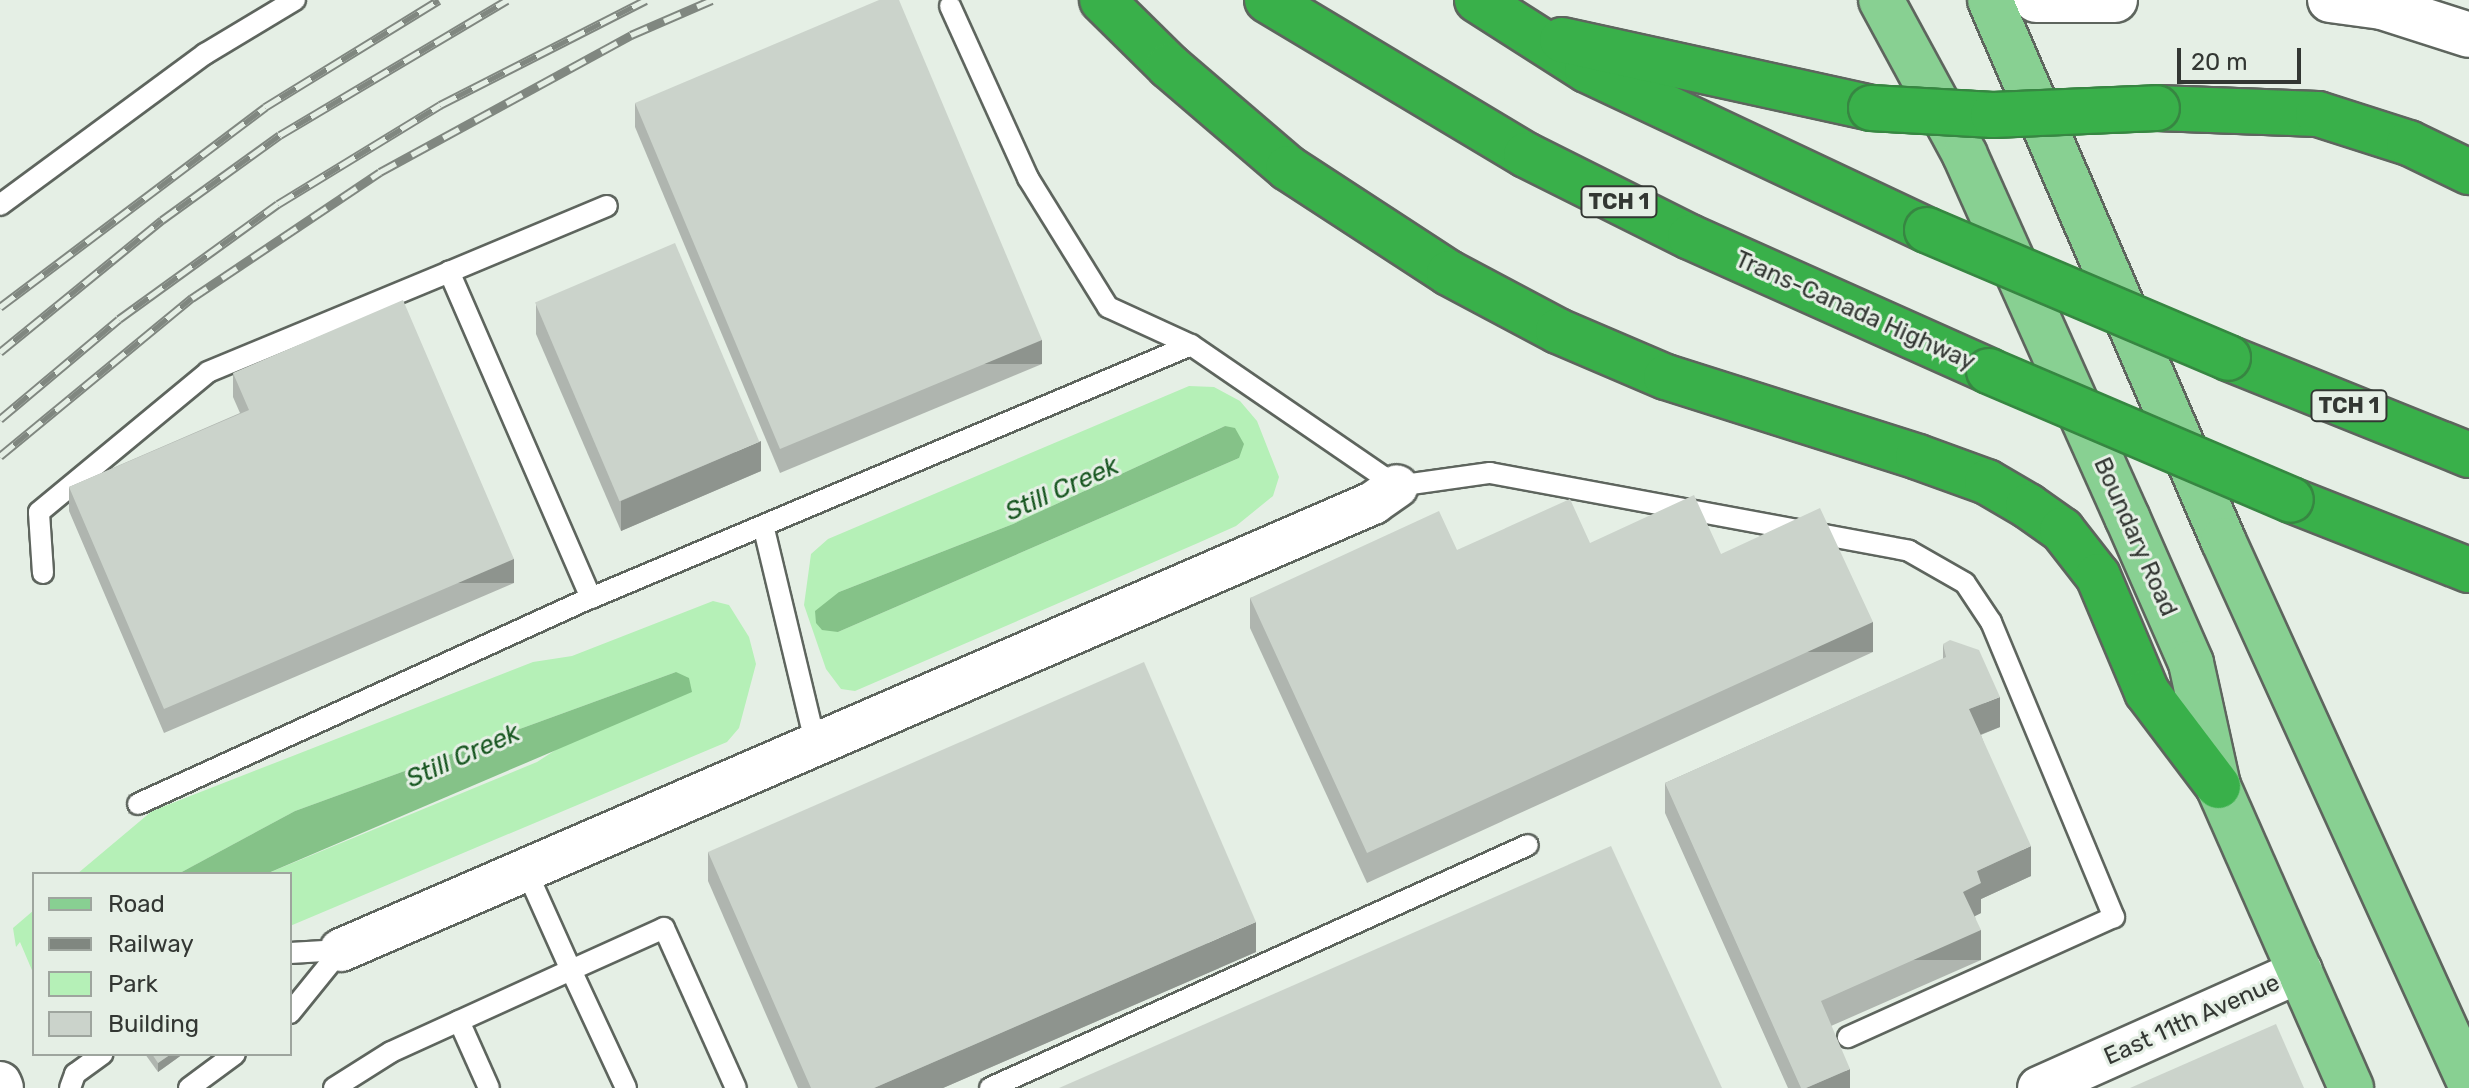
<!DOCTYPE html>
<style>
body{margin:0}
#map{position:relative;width:2469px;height:1088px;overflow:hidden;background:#e5efe5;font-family:Rubik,sans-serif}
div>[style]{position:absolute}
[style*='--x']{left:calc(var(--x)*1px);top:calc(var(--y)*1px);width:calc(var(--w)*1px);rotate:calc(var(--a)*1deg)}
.green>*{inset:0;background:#b5f0b7}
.forest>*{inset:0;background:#85c288}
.roads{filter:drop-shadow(2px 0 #5e655e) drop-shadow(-2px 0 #5e655e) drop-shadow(0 2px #5e655e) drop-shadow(0 -2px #5e655e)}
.service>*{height:20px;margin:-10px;padding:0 10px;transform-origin:10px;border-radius:10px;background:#fff}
.minor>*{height:42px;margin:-21px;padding:0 21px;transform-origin:21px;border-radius:21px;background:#fff}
.tertiary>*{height:44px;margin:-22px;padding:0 22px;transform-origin:22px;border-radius:22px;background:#fff}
.primary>*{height:44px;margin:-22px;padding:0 22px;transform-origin:22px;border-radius:22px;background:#88d092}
.motorway>*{height:44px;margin:-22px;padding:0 22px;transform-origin:22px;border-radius:22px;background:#39b04a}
.rail>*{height:9px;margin-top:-4.5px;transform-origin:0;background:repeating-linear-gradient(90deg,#e5efe5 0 18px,#808780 0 36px);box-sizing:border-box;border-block:2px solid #808780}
.bridges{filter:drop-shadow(2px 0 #378642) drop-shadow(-2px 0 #378642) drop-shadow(0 2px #378642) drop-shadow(0 -2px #378642)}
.motorway-bridge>*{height:44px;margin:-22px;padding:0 22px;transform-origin:22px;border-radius:22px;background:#39b04a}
.wall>*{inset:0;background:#afb5af}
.shaded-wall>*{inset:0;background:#8e948e;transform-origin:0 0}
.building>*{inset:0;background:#cbd3cb;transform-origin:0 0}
span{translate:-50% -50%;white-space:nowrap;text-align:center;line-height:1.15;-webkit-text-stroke:6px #e5efe5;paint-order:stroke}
.shield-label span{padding:2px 6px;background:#e5efe5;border:2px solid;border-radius:6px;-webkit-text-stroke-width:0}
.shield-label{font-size:22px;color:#333733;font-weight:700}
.street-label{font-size:24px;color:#333733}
.water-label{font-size:26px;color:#185721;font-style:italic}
.legend{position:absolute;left:32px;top:872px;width:260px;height:184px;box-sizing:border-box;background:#e5efe5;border:2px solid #9ea59e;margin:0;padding:10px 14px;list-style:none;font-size:24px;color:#333733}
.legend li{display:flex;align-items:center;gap:16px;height:40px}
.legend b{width:40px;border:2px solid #9ea59e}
.scale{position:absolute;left:2177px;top:48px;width:124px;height:36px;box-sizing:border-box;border:4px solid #333733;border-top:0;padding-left:10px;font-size:24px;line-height:28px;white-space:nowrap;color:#333733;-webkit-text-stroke:6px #e5efe5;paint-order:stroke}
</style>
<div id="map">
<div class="green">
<i style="clip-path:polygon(evenodd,1189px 386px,1214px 387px,1240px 401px,1257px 421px,1279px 477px,1273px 496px,1236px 526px,1198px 543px,855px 691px,841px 689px,826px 669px,804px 605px,811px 554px,828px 539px,1189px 386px,1225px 426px,1239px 458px,838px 632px,839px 592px,1013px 524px,1225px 426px)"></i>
<i style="clip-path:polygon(713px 601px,729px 605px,749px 637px,756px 664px,739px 728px,727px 742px,290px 926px,290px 874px,266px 874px,537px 762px,676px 672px,295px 811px,178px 874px,77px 874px,152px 811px,533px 662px,572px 656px)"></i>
<i style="clip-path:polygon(34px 910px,34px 975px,20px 942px,16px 947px,13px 928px)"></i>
</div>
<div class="forest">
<i style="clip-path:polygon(1225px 426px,1235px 428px,1244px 444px,1239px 458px,838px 632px,822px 630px,816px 623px,815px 611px,839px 592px,1013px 524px)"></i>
<i style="clip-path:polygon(676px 672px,689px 678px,692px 692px,266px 874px,178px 874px,295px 811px)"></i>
</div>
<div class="roads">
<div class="service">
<i style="--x:950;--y:6;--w:189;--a:65.6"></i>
<i style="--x:1028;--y:178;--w:152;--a:58.2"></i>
<i style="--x:1108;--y:307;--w:91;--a:24.6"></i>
<i style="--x:1191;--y:345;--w:250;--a:34.4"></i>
<i style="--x:1397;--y:486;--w:94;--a:-8"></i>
<i style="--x:1490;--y:473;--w:426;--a:10.5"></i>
<i style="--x:1909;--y:551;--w:64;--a:29.7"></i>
<i style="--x:1965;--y:583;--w:47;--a:56.3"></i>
<i style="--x:1991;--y:622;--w:320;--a:67.4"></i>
<i style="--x:2114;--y:917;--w:292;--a:155.7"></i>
<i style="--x:0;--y:205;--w:255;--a:-36.4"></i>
<i style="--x:205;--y:54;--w:105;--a:-31"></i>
<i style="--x:764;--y:529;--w:222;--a:76.5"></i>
<i style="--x:43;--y:573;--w:61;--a:-93.8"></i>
<i style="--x:39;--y:512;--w:219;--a:-39.6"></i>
<i style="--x:208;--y:372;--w:261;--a:-22.5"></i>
<i style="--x:591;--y:598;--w:356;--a:-113.5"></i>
<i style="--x:449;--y:272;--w:171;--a:-22.7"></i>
<i style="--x:138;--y:804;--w:498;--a:-24.5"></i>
<i style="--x:591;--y:598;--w:651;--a:-22.86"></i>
<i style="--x:526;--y:870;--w:110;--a:65.8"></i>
<i style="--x:571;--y:970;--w:102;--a:-24.3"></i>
<i style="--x:664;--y:928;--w:175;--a:65.8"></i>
<i style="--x:290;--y:953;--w:51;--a:-3.4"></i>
<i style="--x:290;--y:1013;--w:81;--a:-51"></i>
<i style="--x:459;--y:1021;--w:73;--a:65.9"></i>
<i style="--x:70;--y:1088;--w:15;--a:-70"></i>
<i style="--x:75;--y:1074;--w:34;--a:-36"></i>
<i style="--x:189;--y:1088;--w:57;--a:-36.5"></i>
<i style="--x:334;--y:1088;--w:67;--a:-32.3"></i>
<i style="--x:391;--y:1052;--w:198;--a:-24.5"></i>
<i style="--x:571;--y:970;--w:130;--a:65"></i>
<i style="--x:990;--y:1088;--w:590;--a:-24.31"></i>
</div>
<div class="minor">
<i style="--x:341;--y:950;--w:1125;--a:-23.42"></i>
<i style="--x:1373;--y:503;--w:29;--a:-35"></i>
<i style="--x:0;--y:1083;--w:5;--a:68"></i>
<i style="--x:2039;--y:1088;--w:287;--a:-24.1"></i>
</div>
<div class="tertiary">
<i style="--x:2036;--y:0;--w:79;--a:0"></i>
<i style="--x:2330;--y:0;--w:52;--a:7.7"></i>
<i style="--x:2382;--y:7;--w:91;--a:17.8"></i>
</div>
<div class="primary">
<i style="--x:1881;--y:0;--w:176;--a:61.5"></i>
<i style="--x:1965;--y:155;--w:397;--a:65.9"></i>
<i style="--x:2127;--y:517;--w:159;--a:66.3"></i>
<i style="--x:2191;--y:663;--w:126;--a:77.6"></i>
<i style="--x:2218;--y:786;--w:330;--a:66.2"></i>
<i style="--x:1990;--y:0;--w:588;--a:66.66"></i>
<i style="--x:2223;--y:540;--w:594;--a:65.55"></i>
</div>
<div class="motorway">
<i style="--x:1102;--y:0;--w:94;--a:44.6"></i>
<i style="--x:1169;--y:66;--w:157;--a:40.6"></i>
<i style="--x:1288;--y:168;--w:192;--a:33.1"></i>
<i style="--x:1449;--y:273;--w:123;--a:28"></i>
<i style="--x:1558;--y:331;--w:117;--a:23.1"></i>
<i style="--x:1666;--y:377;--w:264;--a:17.6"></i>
<i style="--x:1918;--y:457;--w:73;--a:19.9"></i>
<i style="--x:1987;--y:482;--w:48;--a:30.3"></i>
<i style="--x:2028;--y:506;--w:42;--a:35.2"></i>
<i style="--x:2062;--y:530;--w:58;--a:52"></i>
<i style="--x:2098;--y:576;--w:126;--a:67.1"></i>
<i style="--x:2147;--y:692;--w:118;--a:52.9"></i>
<i style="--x:1267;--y:0;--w:302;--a:30.9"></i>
<i style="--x:1526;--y:155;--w:183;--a:26.6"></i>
<i style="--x:1690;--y:237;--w:328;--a:24.1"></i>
<i style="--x:1477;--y:0;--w:130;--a:32.5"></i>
<i style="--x:1587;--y:70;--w:376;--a:25.2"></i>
<i style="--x:1562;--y:40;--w:316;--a:12.4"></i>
<i style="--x:2157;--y:108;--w:161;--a:2.1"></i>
<i style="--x:2318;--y:114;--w:96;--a:17.7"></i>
<i style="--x:2409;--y:143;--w:67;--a:25.8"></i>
<i style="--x:2228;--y:358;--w:260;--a:21.9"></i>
<i style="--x:2291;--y:500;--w:191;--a:21.5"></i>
</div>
</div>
<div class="rail">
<i style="--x:0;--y:307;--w:332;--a:-37"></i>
<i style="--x:265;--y:107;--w:204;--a:-31.6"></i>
<i style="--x:0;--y:352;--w:209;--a:-39.2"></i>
<i style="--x:162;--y:220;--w:145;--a:-35.8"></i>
<i style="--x:280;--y:135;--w:264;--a:-30.7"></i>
<i style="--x:0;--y:419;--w:155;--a:-40"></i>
<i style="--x:119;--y:319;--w:196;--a:-35.9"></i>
<i style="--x:278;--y:204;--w:190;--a:-31.4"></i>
<i style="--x:440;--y:105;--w:231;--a:-27"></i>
<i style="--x:0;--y:456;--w:249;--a:-39.5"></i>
<i style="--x:192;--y:298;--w:226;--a:-33.8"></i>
<i style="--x:380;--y:172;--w:286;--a:-28.6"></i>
<i style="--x:631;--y:35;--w:88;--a:-23.4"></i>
</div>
<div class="bridges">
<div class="motorway-bridge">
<i style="--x:1871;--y:108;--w:122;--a:3.3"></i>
<i style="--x:1993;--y:115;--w:164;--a:-2.4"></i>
<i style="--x:1927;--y:230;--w:327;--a:23"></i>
<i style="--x:1989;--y:371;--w:328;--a:23.1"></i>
</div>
</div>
<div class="wall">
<i style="clip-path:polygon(635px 103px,1042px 364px,780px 473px,635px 127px)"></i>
<i style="clip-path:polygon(536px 304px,761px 471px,621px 531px,536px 334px)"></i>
<i style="clip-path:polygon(233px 373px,514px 583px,164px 733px,69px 511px,69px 487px,240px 413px,233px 397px)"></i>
<i style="clip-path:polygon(1590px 543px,1721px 554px,1873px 652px,1367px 883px,1250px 628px,1250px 598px,1457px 550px)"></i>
<i style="clip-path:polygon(1943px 644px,2000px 727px,1981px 735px,2031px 876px,1981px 899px,1981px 913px,1975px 916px,1981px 960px,1831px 1026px,1850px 1088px,1788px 1088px,1665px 813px,1665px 783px,1943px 659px)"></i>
<i style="clip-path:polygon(708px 852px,1256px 952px,943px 1088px,798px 1088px,708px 881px)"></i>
<i style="clip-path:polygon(145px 1054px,183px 1054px,158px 1072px)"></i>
</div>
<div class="shaded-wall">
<i style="left:1042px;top:340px;width:24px;height:284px;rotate:90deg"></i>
<i style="clip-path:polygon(761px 441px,761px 471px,621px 531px,621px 501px)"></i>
<i style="left:514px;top:559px;width:24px;height:381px;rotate:90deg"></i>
<i style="left:1873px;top:622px;width:30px;height:556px;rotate:90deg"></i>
<i style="clip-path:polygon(2000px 697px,2000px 727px,1969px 739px,1969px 709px)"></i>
<i style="clip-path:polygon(2031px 846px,2031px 876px,1981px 899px,1981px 913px,1963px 922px,1963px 892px,1977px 871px)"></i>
<i style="clip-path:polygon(1256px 922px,1256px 952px,943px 1088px,874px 1088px)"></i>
<i style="left:1981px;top:930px;width:30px;height:175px;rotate:90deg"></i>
<i style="clip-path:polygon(171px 1054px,183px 1054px,158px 1072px,158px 1063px)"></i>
<i style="clip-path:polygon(1850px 1069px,1850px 1088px,1806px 1088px)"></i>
</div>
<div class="building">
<i style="clip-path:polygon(879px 0,899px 0,1042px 340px,780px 449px,635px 103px)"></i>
<i style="left:675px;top:243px;width:216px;height:152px;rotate:67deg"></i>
<i style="clip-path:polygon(403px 300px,514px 559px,164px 709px,69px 487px,249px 410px,233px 373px)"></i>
<i style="clip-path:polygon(1694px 495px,1721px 554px,1820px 508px,1873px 622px,1367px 853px,1250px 598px,1439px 511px,1457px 550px,1570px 499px,1590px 543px)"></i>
<i style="clip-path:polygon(1950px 640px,1979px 650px,2000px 697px,1969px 709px,2031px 846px,1977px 871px,1981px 883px,1963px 892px,1981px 930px,1821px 1001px,1850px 1069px,1806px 1088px,1801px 1088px,1665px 783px,1946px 657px,1943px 644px)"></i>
<i style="clip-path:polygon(1144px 662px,1256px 922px,874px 1088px,811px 1088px,708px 852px)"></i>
<i style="clip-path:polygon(1611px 846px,1722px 1088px,1059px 1088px)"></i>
<i style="clip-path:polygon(2276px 1024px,2304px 1088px,2130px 1088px)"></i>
<i style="clip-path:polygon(152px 1054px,171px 1054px,158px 1063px)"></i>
</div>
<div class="shield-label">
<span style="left:1619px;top:202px">TCH 1</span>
<span style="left:2349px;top:406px">TCH 1</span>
</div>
<div class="street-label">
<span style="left:1855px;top:311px;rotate:24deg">Trans-Canada Highway</span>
<span style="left:2135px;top:537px;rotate:66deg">Boundary Road</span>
<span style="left:2192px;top:1020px;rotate:-24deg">East 11th Avenue</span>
</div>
<div class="water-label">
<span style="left:1062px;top:489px;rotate:-24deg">Still Creek</span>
<span style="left:463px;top:756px;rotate:-24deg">Still Creek</span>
</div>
<ul class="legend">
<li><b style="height:10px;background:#88d092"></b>Road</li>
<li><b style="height:10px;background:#808780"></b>Railway</li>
<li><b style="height:22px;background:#b5f0b7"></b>Park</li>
<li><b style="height:22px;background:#cbd3cb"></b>Building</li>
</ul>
<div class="scale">20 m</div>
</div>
